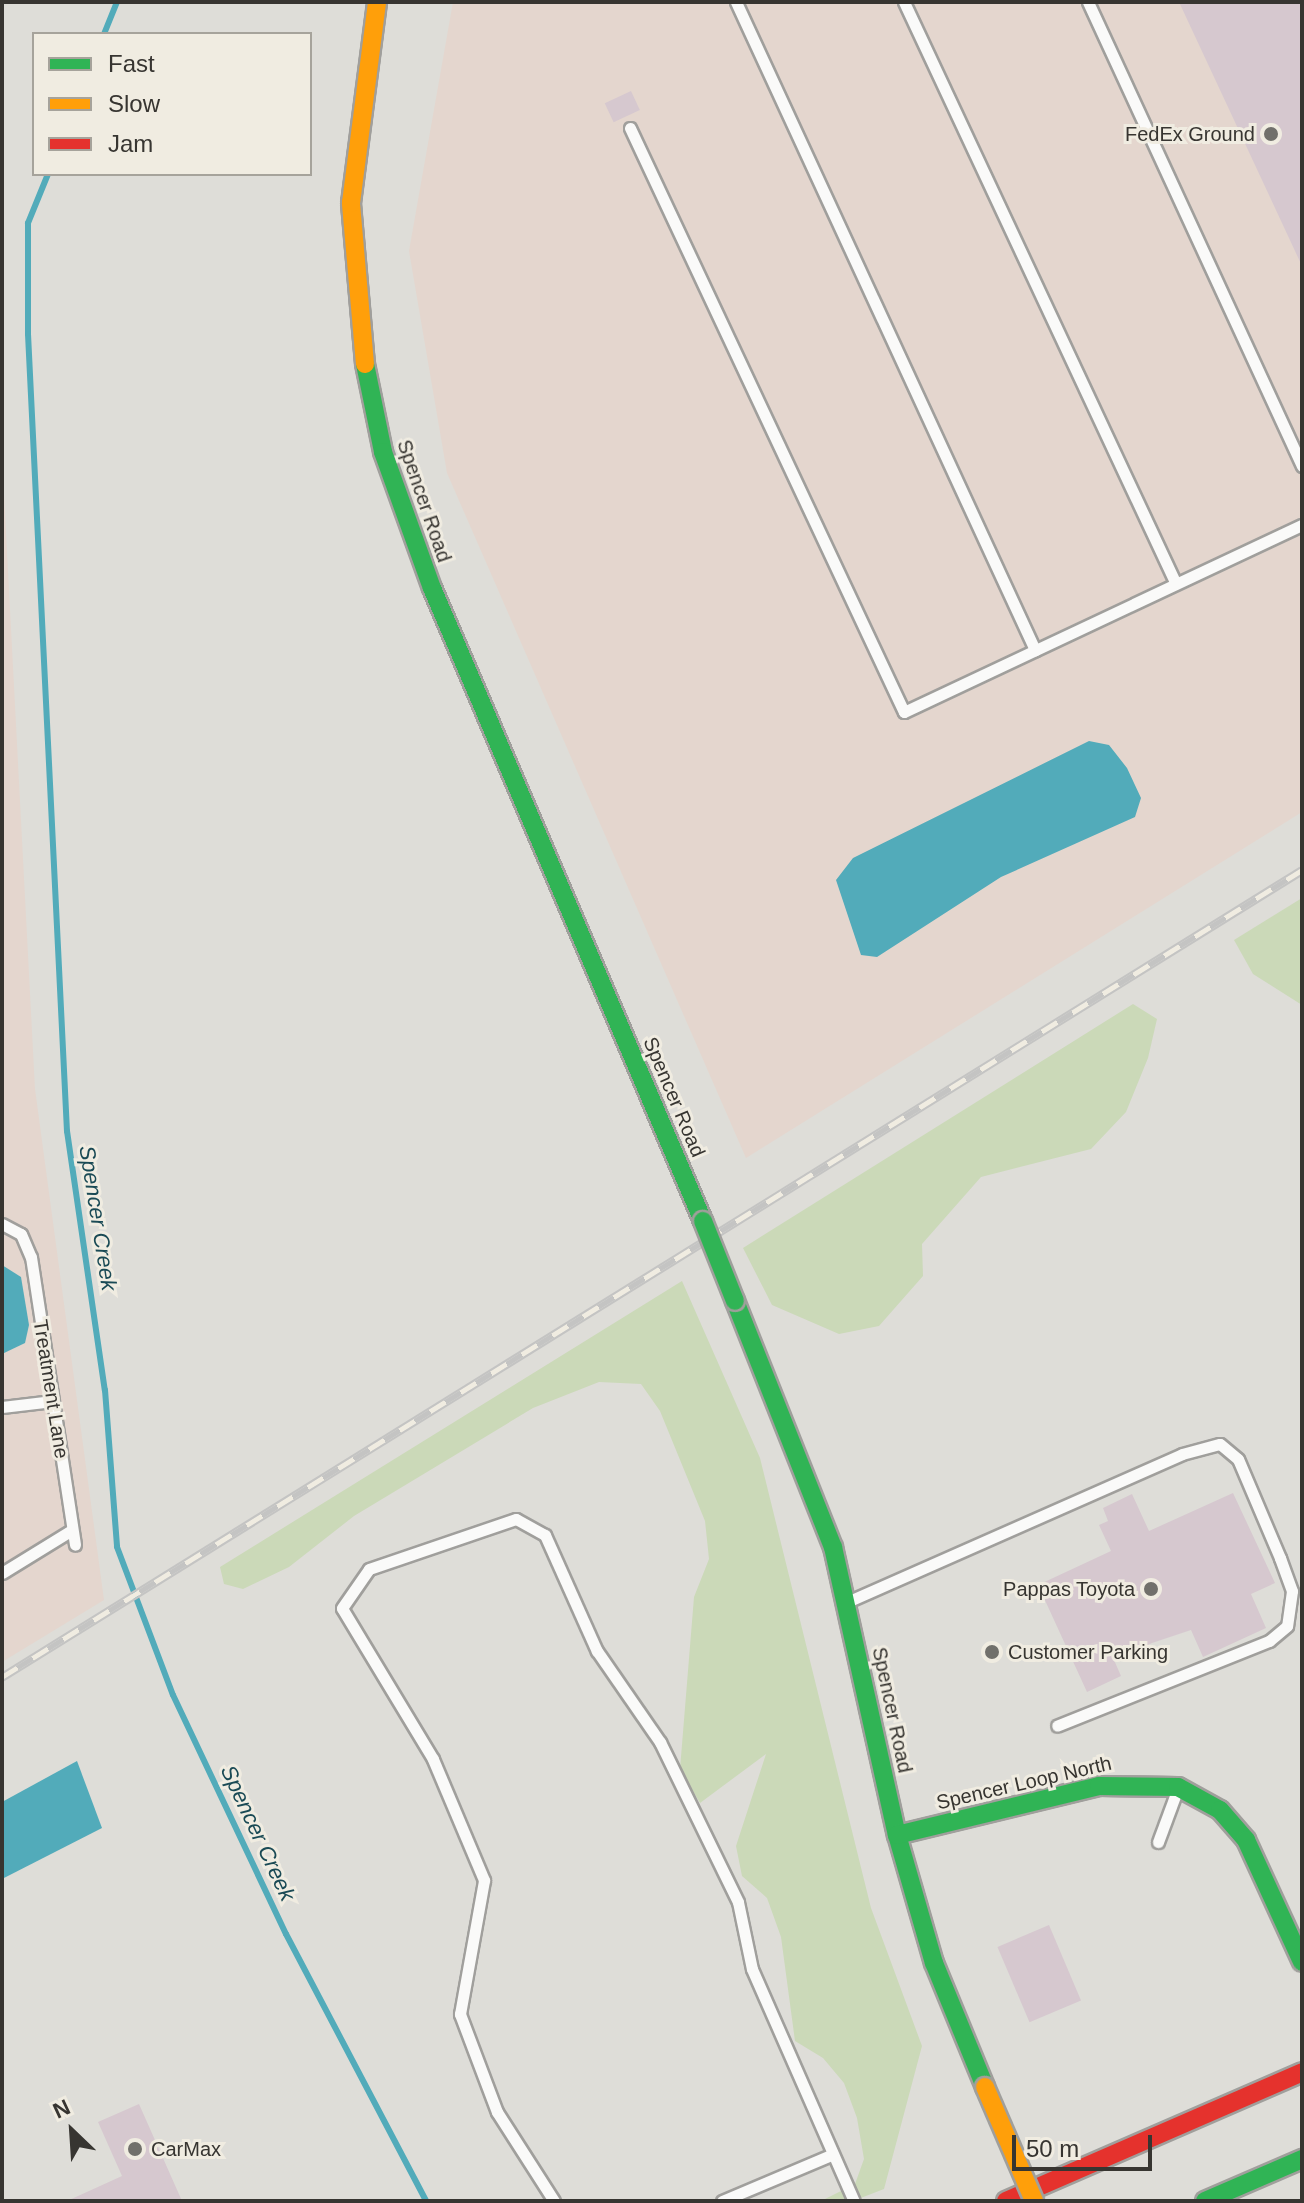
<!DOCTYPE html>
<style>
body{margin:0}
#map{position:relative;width:1304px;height:2203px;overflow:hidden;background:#deddd8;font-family:Arial,sans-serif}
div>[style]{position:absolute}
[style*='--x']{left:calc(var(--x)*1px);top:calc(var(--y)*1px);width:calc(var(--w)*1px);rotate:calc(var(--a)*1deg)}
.industrial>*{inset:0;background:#e4d6ce}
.green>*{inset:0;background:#cbd9b8}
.water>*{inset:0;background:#52abba}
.stream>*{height:6px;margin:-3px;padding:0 3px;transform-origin:3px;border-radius:3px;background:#52abba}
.building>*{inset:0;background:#d6c8cf;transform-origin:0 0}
.roads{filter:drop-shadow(2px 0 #a09f9c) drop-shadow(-2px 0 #a09f9c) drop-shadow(0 2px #a09f9c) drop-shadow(0 -2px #a09f9c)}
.lane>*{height:11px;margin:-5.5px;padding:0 5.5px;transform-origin:5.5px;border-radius:5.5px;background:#fafaf9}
.fast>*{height:18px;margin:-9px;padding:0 9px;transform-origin:9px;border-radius:9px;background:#30b455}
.slow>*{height:18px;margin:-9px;padding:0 9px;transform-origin:9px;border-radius:9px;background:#ff9f0a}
.jam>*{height:18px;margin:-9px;padding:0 9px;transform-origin:9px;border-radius:9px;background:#e5322d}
.rail>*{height:9px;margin-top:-4.5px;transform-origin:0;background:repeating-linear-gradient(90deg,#f0ece1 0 18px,#c4c4c3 0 36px);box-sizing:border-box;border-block:2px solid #c4c4c3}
.bridges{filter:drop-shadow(2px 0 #a09f9c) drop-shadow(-2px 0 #a09f9c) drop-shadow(0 2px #a09f9c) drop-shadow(0 -2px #a09f9c)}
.fast-bridge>*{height:18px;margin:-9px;padding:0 9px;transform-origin:9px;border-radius:9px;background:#30b455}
.slow-bridge>*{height:18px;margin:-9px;padding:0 9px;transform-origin:9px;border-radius:9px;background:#ff9f0a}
.dots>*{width:22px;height:22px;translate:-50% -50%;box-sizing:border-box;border:4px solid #f0ece1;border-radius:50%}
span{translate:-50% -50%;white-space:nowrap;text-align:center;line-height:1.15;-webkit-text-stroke:6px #f0ece1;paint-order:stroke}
.poi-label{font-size:20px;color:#373531}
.right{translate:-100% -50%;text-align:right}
.left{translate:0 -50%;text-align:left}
.street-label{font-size:20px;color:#373531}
.water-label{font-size:22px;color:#1a4a55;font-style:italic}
.frame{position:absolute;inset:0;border:4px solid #373531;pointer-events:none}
.legend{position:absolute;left:32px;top:32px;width:280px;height:144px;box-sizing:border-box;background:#f0ece1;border:2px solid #a6a39b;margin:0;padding:10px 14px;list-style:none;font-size:24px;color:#373531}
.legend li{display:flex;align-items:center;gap:16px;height:40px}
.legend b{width:40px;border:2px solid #a6a39b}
.north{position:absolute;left:32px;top:2091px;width:80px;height:80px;-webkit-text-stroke:6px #f0ece1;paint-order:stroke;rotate:335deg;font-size:22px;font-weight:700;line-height:32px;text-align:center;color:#373531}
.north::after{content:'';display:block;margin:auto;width:28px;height:36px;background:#373531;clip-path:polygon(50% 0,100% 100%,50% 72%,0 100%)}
.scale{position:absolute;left:1012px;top:2135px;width:140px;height:36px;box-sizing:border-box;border:4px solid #373531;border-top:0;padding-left:10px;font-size:24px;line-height:28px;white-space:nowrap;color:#373531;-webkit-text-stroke:6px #f0ece1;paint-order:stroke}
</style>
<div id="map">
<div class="industrial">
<i style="clip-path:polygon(453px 2px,1302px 2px,1302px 812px,746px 1158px,447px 473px,409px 251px)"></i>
<i style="clip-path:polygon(2px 456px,35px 1089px,104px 1600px,2px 1662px)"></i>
</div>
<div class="green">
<i style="clip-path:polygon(1302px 898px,1302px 1005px,1253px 974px,1234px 940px)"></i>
<i style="clip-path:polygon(1133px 1004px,1157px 1019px,1148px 1058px,1126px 1112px,1091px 1149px,981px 1177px,922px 1244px,923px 1276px,879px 1326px,839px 1334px,772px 1305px,743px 1248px)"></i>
<i style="clip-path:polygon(682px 1281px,760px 1458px,871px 1908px,922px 2046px,884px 2189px,853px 2201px,821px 2201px,855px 2184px,864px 2159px,857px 2118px,844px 2083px,823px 2058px,795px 2041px,781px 1937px,767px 1898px,742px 1876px,736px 1846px,766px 1754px,700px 1803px,680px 1769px,694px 1597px,709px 1559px,705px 1521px,660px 1411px,641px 1384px,599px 1382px,533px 1408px,354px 1516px,289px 1567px,243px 1589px,224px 1584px,220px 1567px)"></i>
</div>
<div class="water">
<i style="clip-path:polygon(1089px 741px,1109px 745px,1127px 768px,1141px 798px,1135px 817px,1001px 877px,877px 957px,861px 955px,836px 880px,853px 858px)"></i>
<i style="clip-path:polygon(2px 1265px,21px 1277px,29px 1325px,25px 1343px,2px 1354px)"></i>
<i style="clip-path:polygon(77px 1761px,102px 1828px,2px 1879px,2px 1802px)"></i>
</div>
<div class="stream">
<i style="--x:104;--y:34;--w:35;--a:-68"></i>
<i style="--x:48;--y:174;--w:53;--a:112.2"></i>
<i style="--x:28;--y:223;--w:111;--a:90"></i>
<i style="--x:28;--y:334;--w:798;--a:87.2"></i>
<i style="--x:67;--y:1131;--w:262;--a:81.7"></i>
<i style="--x:105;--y:1390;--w:157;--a:85.6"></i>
<i style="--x:117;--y:1547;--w:158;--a:69.3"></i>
<i style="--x:173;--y:1695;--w:264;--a:64.7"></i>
<i style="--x:286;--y:1934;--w:301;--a:62.3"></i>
</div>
<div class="building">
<i style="clip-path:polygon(1179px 2px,1302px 2px,1302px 266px)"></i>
<i style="left:631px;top:91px;width:21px;height:29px;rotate:65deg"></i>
<i style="clip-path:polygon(1233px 1493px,1275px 1583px,1251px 1594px,1266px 1628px,1203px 1657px,1191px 1630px,1152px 1643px,1114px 1660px,1121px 1676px,1087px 1692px,1038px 1585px,1111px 1551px,1099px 1525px,1108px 1521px,1103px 1508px,1132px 1494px,1149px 1531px)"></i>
<i style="left:1049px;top:1925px;width:82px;height:56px;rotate:67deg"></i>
<i style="clip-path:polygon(139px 2104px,182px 2201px,67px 2201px,122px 2176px,98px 2122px)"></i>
</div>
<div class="roads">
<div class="lane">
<i style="--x:736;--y:2;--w:714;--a:65.23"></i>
<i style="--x:904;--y:2;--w:642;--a:64.95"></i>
<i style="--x:1088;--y:2;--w:511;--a:65.24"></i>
<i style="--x:630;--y:128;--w:645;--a:64.87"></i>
<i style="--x:904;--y:712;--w:440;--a:-25.2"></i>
<i style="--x:2;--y:1224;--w:21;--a:28"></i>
<i style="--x:21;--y:1234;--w:25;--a:67"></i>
<i style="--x:31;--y:1257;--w:291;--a:81.3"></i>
<i style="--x:2;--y:1407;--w:51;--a:-6.7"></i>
<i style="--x:2;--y:1573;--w:82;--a:-31.6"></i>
<i style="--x:847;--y:1602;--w:366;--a:-23.8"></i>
<i style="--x:1182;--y:1454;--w:39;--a:-15"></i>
<i style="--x:1220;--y:1444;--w:23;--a:40"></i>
<i style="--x:1238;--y:1459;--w:108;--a:67"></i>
<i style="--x:1280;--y:1558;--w:35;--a:70"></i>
<i style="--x:1292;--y:1591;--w:35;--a:98"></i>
<i style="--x:1287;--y:1626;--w:23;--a:140"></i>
<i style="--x:1269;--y:1641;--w:228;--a:158.2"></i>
<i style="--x:1158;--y:1842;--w:58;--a:-69.7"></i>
<i style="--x:554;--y:2201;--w:106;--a:-122.6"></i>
<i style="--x:497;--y:2112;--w:105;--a:-110.7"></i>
<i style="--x:460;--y:2014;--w:136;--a:-79.8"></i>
<i style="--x:484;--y:1880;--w:131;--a:-112.9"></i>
<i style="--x:433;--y:1759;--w:176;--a:-121.1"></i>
<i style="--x:342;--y:1608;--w:47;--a:-55.3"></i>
<i style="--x:369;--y:1569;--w:155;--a:-18.8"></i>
<i style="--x:516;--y:1519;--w:33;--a:29"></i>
<i style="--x:545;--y:1535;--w:127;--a:65.9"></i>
<i style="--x:597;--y:1651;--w:111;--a:55.3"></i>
<i style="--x:660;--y:1742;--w:178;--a:64"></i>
<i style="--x:738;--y:1902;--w:68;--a:78.2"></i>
<i style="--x:752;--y:1969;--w:253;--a:66.3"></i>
<i style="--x:722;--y:2201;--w:118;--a:-22.9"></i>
</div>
<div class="fast">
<i style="--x:365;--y:364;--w:90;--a:78.4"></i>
<i style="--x:383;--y:452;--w:145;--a:70.2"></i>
<i style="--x:432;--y:588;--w:689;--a:66.82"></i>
<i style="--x:735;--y:1301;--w:265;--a:68.3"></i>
<i style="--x:833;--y:1547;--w:295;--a:77.5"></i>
<i style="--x:897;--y:1835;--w:133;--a:73.9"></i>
<i style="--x:934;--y:1963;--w:134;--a:67.6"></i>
<i style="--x:897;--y:1835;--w:208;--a:-13.6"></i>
<i style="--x:1099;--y:1786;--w:79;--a:0.7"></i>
<i style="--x:1178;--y:1787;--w:48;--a:28.7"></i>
<i style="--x:1220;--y:1810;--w:40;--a:49"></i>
<i style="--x:1246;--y:1840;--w:134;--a:65.3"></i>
<i style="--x:1205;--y:2201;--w:106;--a:-23.4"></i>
</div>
<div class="slow">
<i style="--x:365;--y:364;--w:162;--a:-95"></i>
<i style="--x:351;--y:203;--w:203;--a:-82.6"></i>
</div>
<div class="jam">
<i style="--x:1006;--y:2201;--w:323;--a:-23.5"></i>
</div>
</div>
<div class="rail">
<i style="--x:2;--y:1677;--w:1530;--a:-31.83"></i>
</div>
<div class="bridges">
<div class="fast-bridge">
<i style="--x:703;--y:1221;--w:86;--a:68.2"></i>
</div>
<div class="slow-bridge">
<i style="--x:985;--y:2087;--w:124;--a:66.7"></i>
</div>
</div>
<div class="dots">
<i style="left:1271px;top:134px;background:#71706b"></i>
<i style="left:1151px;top:1589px;background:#71706b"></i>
<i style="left:992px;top:1652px;background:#71706b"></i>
<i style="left:135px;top:2149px;background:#71706b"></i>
</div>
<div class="poi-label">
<span class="right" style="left:1255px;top:134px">FedEx Ground</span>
<span class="right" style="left:1135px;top:1589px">Pappas Toyota</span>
<span class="left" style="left:1008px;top:1652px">Customer Parking</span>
<span class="left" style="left:151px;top:2149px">CarMax</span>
</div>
<div class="street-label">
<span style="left:424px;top:501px;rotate:71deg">Spencer Road</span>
<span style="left:674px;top:1097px;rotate:67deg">Spencer Road</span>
<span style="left:51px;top:1389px;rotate:81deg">Treatment Lane</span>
<span style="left:892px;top:1710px;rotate:78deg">Spencer Road</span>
<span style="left:1024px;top:1783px;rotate:-13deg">Spencer Loop North</span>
</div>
<div class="water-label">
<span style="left:98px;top:1218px;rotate:81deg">Spencer Creek</span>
<span style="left:258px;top:1833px;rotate:65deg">Spencer Creek</span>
</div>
<div class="frame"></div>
<ul class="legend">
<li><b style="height:10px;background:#30b455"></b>Fast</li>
<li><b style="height:10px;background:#ff9f0a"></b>Slow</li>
<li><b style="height:10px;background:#e5322d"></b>Jam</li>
</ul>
<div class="north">N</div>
<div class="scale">50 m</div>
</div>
